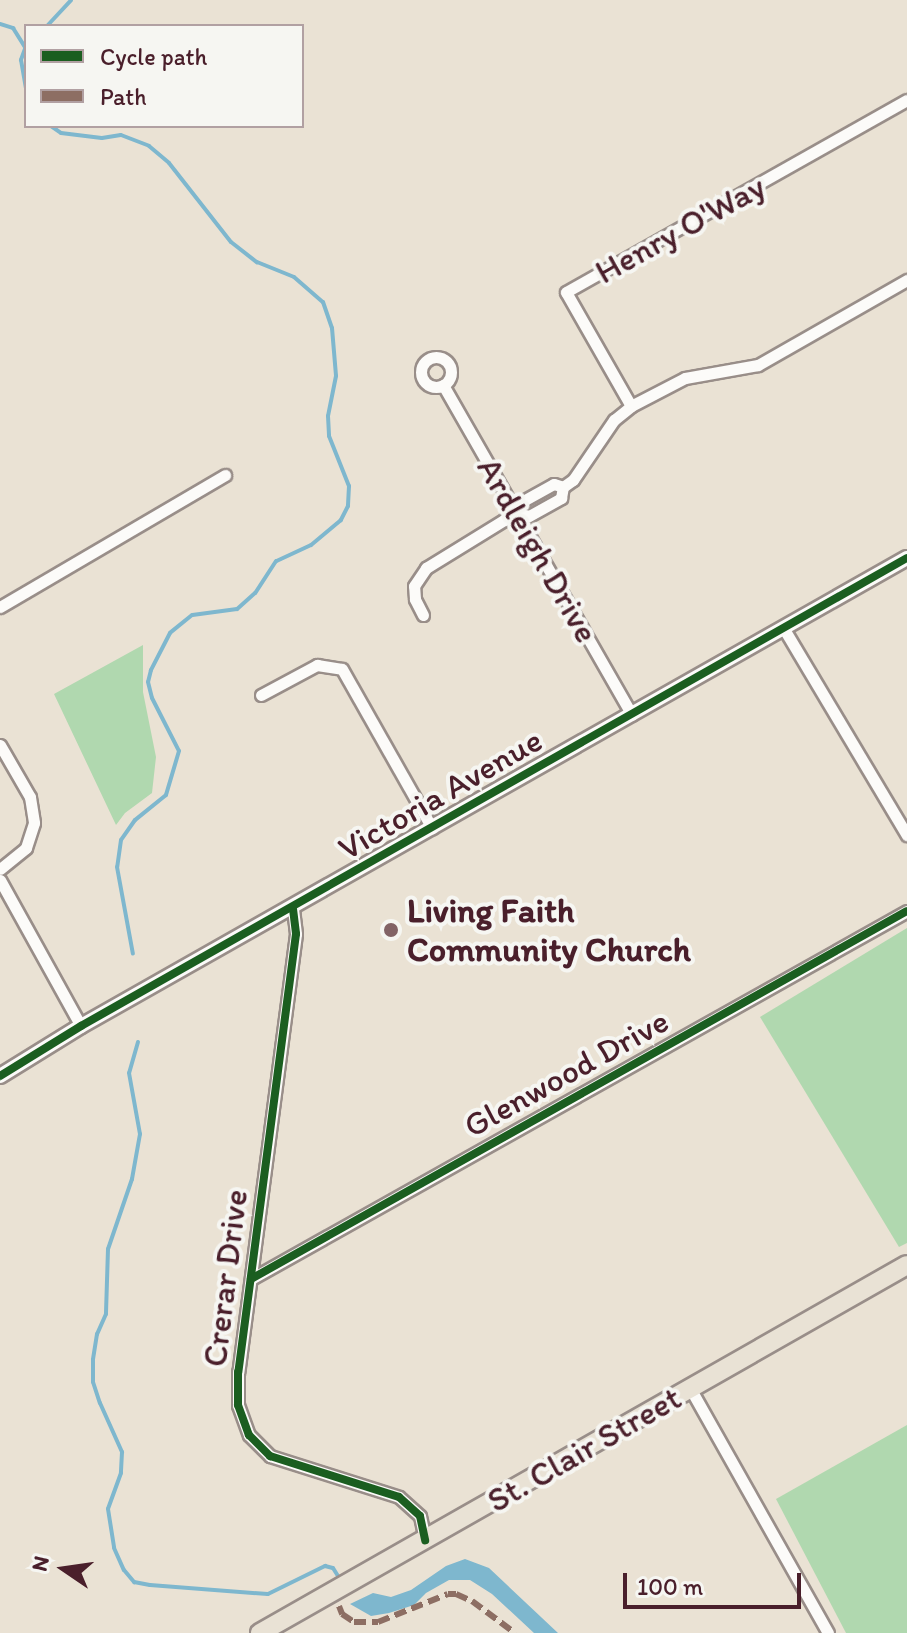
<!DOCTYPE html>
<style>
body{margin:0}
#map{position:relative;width:907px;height:1633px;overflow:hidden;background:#eae2d4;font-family:Itim,sans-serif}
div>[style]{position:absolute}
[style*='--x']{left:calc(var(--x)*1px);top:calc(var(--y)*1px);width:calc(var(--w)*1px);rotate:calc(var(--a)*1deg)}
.green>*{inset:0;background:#b0d8af}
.water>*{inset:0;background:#7eb7ce}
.stream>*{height:4px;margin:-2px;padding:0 2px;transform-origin:2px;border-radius:2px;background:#7eb7ce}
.roads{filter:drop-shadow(2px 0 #998e89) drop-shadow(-2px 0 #998e89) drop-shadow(0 2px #998e89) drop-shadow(0 -2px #998e89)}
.minor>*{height:11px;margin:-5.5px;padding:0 5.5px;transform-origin:5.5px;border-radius:5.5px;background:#fcfbf9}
.minor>.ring{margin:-5.5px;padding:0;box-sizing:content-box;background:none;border:11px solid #fcfbf9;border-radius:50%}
.tertiary>*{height:14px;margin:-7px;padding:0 7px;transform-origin:7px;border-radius:7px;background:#fcfbf9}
.primary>*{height:18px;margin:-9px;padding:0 9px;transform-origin:9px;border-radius:9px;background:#e9e2d5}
.quiet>*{height:6px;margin-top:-3px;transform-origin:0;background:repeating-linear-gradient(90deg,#8d6e63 0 12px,transparent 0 18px)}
.cycleway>*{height:8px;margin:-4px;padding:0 4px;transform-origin:4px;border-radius:4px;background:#1b5e20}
.dots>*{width:22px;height:22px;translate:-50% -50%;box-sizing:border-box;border:4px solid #f6f6f2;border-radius:50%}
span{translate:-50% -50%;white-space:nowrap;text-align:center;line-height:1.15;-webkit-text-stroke:8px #f6f6f2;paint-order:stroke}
.street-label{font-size:34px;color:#4a1f2b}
.poi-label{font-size:34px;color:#4a1f2b;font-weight:700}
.left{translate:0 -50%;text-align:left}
.legend{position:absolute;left:24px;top:24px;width:280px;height:104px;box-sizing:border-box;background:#f6f6f2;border:2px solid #b1a0a2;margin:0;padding:10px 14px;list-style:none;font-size:24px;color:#4a1f2b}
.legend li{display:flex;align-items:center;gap:16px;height:40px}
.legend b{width:40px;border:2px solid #b1a0a2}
.north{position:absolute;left:24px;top:1529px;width:80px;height:80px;-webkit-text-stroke:6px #f6f6f2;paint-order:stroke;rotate:283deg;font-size:22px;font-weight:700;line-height:32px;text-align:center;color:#4a1f2b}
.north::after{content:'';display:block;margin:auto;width:28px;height:36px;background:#4a1f2b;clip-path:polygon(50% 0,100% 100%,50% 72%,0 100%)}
.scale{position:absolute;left:623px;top:1573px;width:178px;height:36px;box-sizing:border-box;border:4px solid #4a1f2b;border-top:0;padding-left:10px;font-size:24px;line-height:28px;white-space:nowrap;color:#4a1f2b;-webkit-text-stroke:6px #f6f6f2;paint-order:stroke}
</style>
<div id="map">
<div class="green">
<i style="clip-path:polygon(143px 645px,143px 692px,156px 757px,152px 793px,125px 813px,116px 825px,54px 694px)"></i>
<i style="clip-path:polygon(907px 928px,907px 1243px,899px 1247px,760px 1017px)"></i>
<i style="clip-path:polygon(907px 1425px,907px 1633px,846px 1633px,776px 1499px)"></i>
</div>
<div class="water">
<i style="clip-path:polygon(465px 1559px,489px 1568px,558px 1633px,534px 1633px,492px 1594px,470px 1580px,449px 1580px,426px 1593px,414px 1605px,389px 1613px,371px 1616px,350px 1604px,373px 1593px,391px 1597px,411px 1590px,446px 1566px)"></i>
</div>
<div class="stream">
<i style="--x:0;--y:24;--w:14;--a:17"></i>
<i style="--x:13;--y:28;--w:22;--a:58"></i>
<i style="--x:47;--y:26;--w:35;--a:-47"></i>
<i style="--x:26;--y:46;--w:15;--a:110"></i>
<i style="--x:21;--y:60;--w:28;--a:80"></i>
<i style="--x:51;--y:126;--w:12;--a:35"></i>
<i style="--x:61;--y:133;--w:41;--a:7"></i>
<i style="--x:102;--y:138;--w:19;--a:-9"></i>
<i style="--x:121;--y:135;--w:30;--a:21"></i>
<i style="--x:149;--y:146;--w:26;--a:40"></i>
<i style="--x:169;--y:163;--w:100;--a:51.9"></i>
<i style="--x:231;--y:242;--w:33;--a:38"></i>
<i style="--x:257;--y:262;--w:40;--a:22"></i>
<i style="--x:294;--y:277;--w:38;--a:41"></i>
<i style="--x:323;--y:302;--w:28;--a:71"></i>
<i style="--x:332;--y:328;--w:48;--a:85.2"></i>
<i style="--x:336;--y:376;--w:41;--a:101.3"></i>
<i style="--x:328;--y:416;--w:20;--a:87"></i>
<i style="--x:329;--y:436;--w:54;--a:68.2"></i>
<i style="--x:349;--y:486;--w:20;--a:93"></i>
<i style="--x:348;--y:506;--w:16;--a:117"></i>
<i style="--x:341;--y:520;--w:39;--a:140"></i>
<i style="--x:311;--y:545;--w:38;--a:155"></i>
<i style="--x:276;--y:561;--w:38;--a:123"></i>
<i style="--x:255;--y:593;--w:24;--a:138"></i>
<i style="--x:237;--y:609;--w:45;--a:172.4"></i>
<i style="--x:192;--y:615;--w:28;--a:141"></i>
<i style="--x:170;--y:633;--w:42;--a:117.2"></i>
<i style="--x:151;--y:670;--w:12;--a:104"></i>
<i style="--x:148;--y:682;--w:16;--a:76"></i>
<i style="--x:152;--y:698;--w:59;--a:63"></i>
<i style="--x:179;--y:751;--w:46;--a:106.5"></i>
<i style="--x:166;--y:795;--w:40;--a:141"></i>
<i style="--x:135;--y:820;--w:24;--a:125"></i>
<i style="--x:121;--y:840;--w:27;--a:98"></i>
<i style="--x:117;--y:867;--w:88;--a:79.6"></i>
<i style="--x:138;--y:1042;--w:32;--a:106"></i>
<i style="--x:129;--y:1073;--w:62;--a:79.8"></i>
<i style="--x:140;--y:1134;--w:46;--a:100.1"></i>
<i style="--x:132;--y:1179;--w:74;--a:108.9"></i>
<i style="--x:108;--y:1249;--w:65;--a:91.8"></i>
<i style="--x:106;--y:1314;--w:22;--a:114"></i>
<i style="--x:97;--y:1334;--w:26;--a:99"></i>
<i style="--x:93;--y:1360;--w:22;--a:90"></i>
<i style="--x:93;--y:1382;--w:22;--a:72"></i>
<i style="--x:100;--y:1403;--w:54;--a:65.8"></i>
<i style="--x:122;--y:1452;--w:21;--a:93"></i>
<i style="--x:121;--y:1473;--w:38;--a:110"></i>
<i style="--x:108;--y:1509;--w:39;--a:81"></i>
<i style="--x:114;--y:1548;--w:24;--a:66"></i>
<i style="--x:124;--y:1570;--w:16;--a:50"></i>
<i style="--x:134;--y:1582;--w:16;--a:11"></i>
<i style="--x:150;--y:1585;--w:118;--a:4.4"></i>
<i style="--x:268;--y:1594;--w:64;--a:-26.2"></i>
<i style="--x:325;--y:1566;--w:8;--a:14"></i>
<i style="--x:333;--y:1568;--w:15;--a:58"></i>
</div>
<div class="roads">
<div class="minor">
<i class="ring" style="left:421px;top:357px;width:19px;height:19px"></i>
<i style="--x:443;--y:385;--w:380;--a:60.2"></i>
<i style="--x:631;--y:406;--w:131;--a:-119.7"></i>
<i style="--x:566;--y:292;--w:391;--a:-29.4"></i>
<i style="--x:516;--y:513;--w:13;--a:13"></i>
<i style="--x:529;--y:516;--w:37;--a:-29"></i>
<i style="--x:561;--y:498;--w:11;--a:-80"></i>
<i style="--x:0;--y:607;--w:261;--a:-30.4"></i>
<i style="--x:423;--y:615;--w:18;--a:-117"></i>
<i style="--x:415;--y:599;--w:13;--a:-94"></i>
<i style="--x:414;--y:586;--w:22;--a:-56"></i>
<i style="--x:426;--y:568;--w:92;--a:-31.6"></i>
<i style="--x:504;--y:520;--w:27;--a:-45"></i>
<i style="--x:523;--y:501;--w:35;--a:-29"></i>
<i style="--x:554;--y:484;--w:9;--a:18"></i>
<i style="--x:563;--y:487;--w:12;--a:-35"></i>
<i style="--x:573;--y:480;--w:73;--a:-55.7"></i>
<i style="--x:614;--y:420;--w:22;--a:-39"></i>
<i style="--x:631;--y:406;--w:61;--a:-27.4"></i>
<i style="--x:685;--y:378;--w:74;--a:-10.1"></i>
<i style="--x:758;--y:365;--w:172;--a:-29.7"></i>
<i style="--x:784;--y:629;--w:240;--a:59.2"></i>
<i style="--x:261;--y:695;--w:64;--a:-28.2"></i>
<i style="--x:317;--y:665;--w:25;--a:9"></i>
<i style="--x:342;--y:669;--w:183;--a:60.5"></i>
<i style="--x:0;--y:745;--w:60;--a:60"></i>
<i style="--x:30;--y:797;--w:26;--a:81"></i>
<i style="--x:34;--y:823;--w:26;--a:108"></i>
<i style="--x:26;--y:848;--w:33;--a:141"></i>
<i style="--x:0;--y:880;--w:167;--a:61"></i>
<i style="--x:293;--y:909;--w:25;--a:83"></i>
<i style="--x:296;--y:934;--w:442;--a:97.5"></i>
<i style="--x:238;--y:1372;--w:33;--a:90"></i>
<i style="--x:238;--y:1405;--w:32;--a:70"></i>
<i style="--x:249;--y:1435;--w:30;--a:45"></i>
<i style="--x:270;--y:1456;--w:135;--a:17.6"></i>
<i style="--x:399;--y:1497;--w:28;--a:42"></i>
<i style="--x:420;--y:1516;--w:25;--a:78"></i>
<i style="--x:251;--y:1279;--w:752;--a:-29.29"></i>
<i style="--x:690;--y:1388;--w:281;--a:60.6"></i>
</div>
<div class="tertiary">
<i style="--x:0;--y:1076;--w:95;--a:-31.7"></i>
<i style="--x:81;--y:1026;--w:949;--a:-29.54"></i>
</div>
<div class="primary">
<i style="--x:260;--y:1633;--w:744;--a:-29.63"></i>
</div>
</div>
<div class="quiet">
<i style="--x:339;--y:1606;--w:9;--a:69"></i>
<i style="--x:342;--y:1614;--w:14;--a:34"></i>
<i style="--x:354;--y:1622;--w:24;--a:0"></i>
<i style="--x:378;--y:1622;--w:75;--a:-21.8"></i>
<i style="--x:448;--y:1594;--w:8;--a:0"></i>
<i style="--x:456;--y:1594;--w:17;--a:24"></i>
<i style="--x:472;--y:1601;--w:54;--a:36.7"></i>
</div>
<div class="cycleway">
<i style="--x:293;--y:909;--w:25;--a:83"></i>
<i style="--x:296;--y:934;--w:442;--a:97.5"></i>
<i style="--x:238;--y:1372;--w:33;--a:90"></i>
<i style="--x:238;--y:1405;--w:32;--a:70"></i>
<i style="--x:249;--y:1435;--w:30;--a:45"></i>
<i style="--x:270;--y:1456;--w:135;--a:17.6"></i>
<i style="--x:399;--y:1497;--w:28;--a:42"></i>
<i style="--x:420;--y:1516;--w:25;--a:78"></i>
<i style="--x:0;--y:1076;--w:95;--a:-31.7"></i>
<i style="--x:81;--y:1026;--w:949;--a:-29.54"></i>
<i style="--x:251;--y:1279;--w:752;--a:-29.29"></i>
</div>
<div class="dots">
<i style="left:391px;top:930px;background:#826366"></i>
</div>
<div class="street-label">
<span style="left:680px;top:229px;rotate:-29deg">Henry O'Way</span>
<span style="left:538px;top:550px;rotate:60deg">Ardleigh Drive</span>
<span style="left:440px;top:794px;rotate:-30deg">Victoria Avenue</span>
<span style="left:566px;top:1073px;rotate:-29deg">Glenwood Drive</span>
<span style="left:225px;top:1278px;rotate:-83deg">Crerar Drive</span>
<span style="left:584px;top:1449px;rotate:-30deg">St. Clair Street</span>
</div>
<div class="poi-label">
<span class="left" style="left:407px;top:930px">Living Faith<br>Community Church</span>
</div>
<ul class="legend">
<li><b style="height:10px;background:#1b5e20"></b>Cycle path</li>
<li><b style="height:10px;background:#8d6e63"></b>Path</li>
</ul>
<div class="north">N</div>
<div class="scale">100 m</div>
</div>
